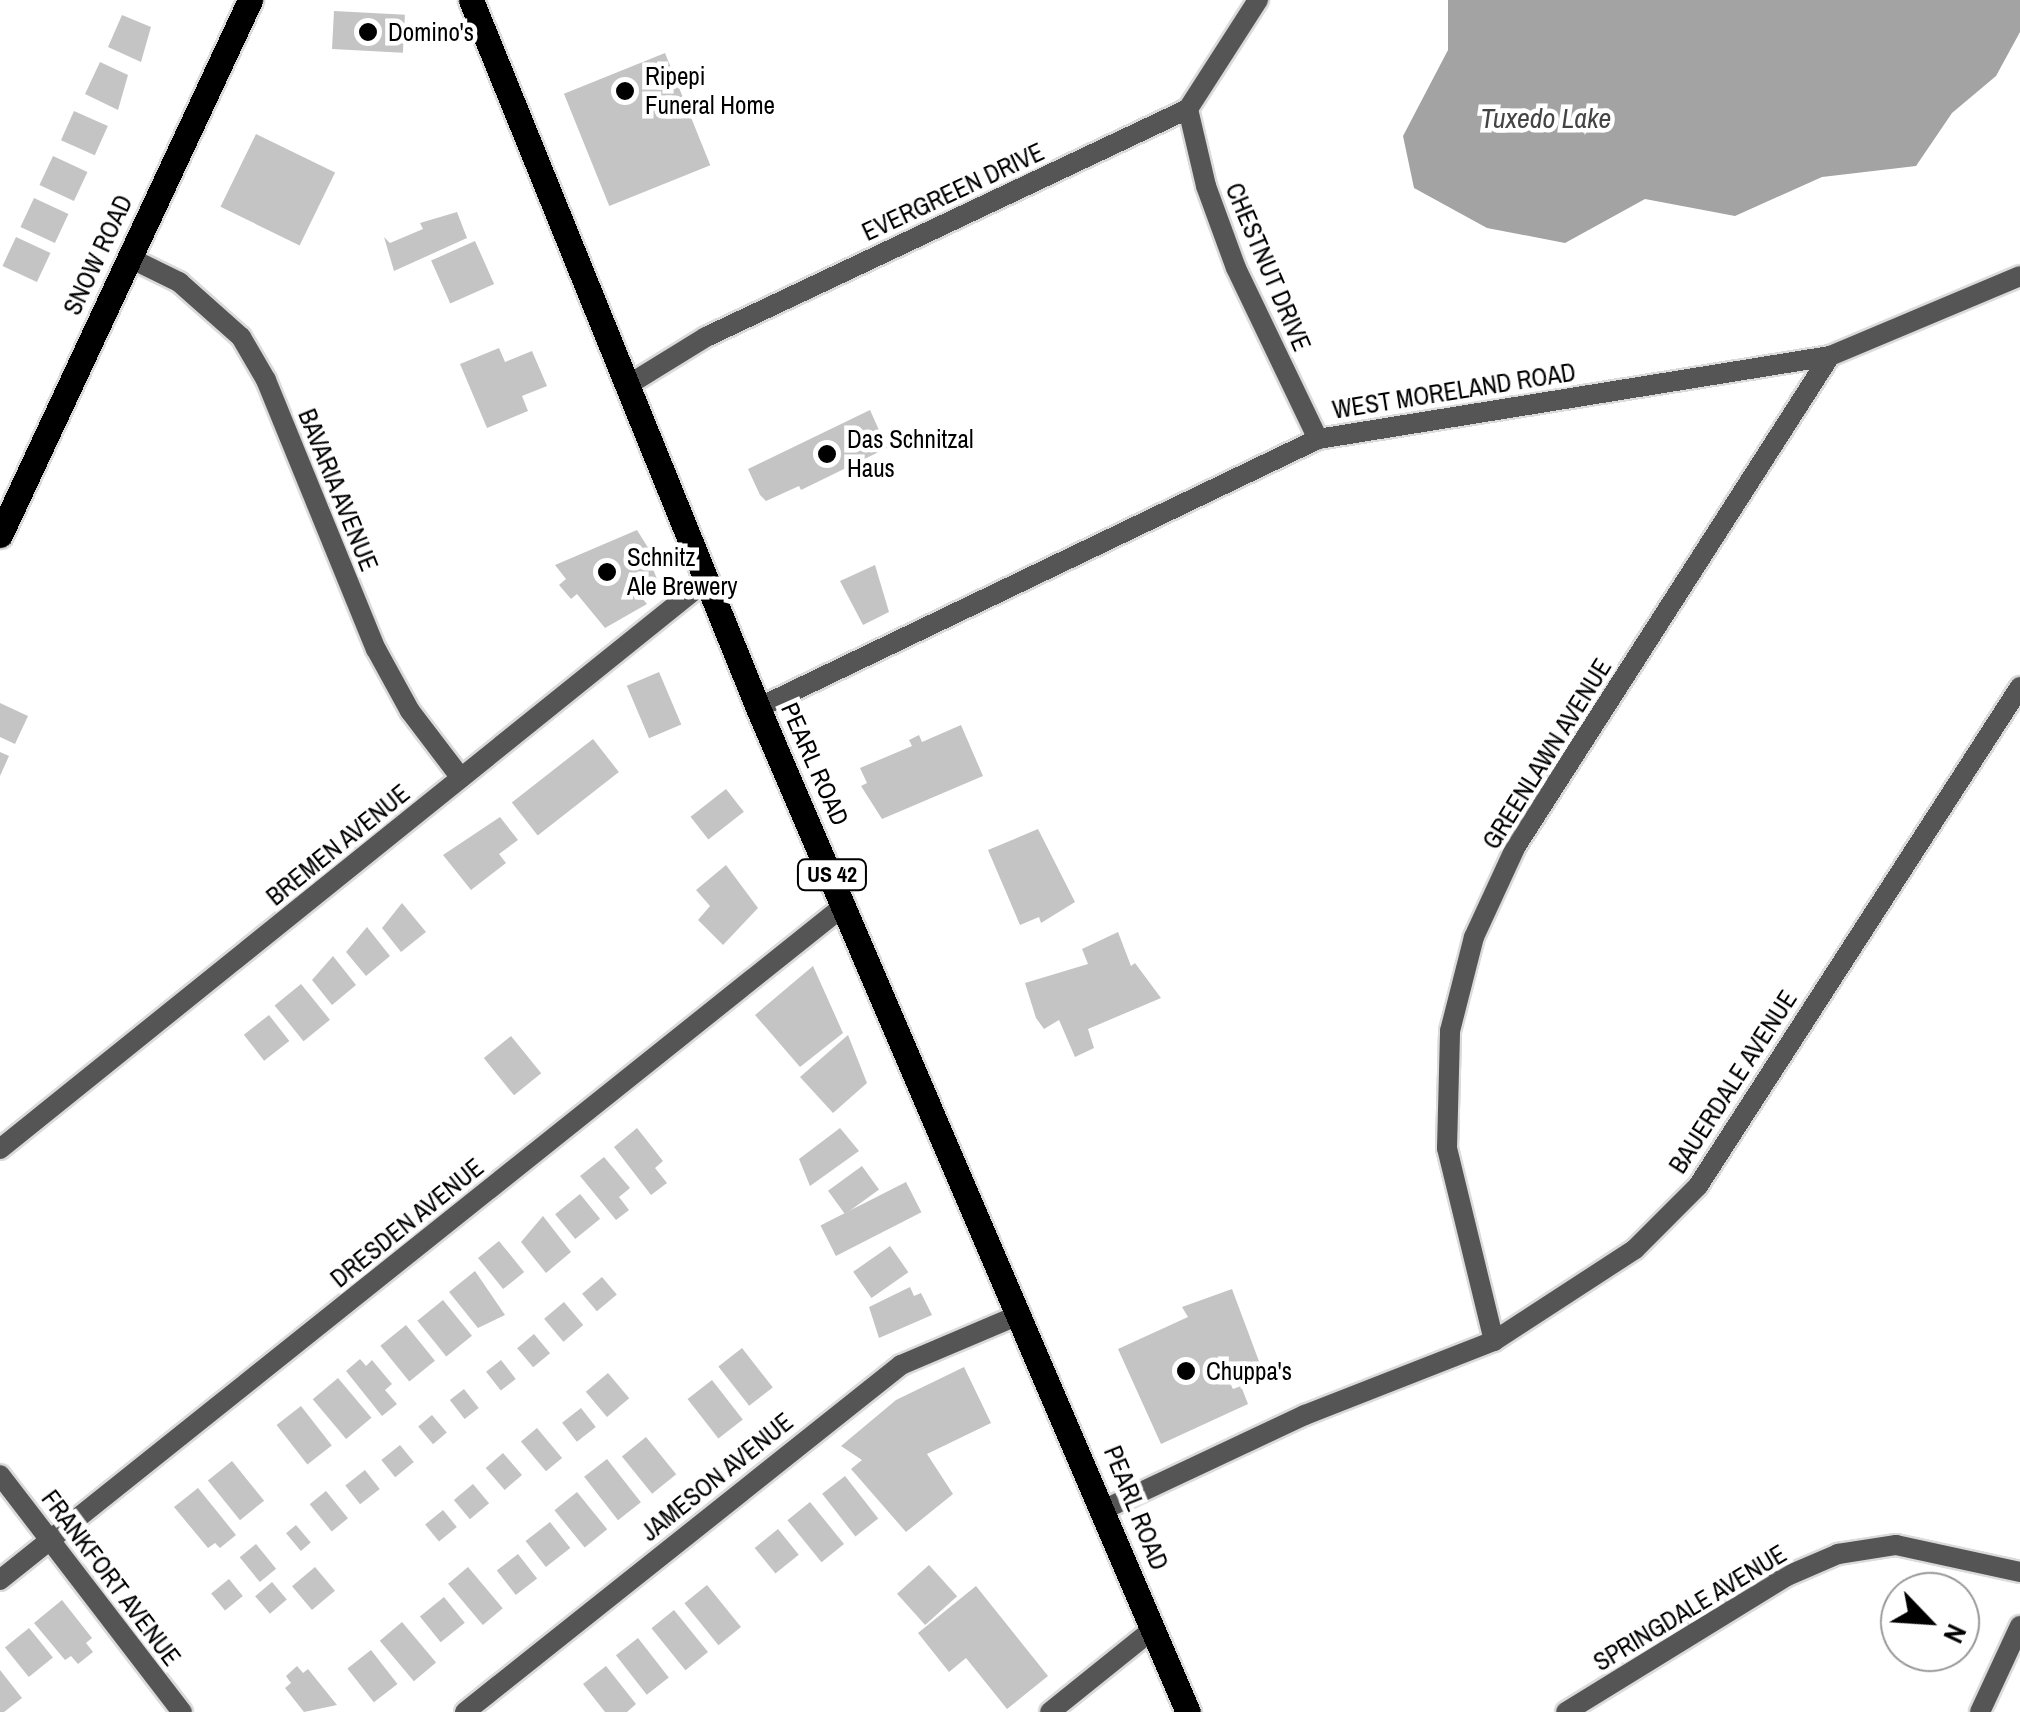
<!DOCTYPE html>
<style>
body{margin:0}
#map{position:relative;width:2020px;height:1712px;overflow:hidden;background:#fff;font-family:"Archivo Narrow",sans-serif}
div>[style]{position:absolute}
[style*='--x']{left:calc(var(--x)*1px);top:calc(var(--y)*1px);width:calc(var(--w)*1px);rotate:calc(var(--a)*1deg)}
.water>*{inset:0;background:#a3a3a3}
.building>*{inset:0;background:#c4c4c4;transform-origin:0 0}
.roads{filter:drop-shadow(2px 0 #dbdbdb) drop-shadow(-2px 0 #dbdbdb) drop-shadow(0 2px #dbdbdb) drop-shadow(0 -2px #dbdbdb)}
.street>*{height:20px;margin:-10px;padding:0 10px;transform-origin:10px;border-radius:10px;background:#555}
.primary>*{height:25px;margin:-12.5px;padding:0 12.5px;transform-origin:12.5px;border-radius:12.5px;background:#000}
.dots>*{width:28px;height:28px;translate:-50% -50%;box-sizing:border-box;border:5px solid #fff;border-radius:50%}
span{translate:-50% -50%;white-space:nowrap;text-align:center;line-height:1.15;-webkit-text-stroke:9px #fff;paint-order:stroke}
.shield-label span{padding:2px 8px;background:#fff;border:2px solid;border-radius:8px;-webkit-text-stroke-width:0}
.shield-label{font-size:22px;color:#000;font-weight:700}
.poi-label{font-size:25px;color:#000}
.left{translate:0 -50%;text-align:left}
.street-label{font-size:25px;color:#000}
.water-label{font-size:28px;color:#444;font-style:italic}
.north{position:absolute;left:1880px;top:1572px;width:100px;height:100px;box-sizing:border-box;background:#fff;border:2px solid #999;border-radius:50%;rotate:115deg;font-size:28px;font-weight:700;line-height:40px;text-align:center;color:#000}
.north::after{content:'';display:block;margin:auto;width:35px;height:45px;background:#000;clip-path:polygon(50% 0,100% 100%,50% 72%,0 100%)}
</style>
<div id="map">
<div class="water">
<i style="clip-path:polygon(1448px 0,2020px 0,2020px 32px,1996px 76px,1952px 113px,1916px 166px,1822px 177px,1735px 216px,1645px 199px,1565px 243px,1487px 228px,1414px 188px,1403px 136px,1448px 50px)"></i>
</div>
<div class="building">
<i style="left:334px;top:11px;width:71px;height:38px;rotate:3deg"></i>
<i style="clip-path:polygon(122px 15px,151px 27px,141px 62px,108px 47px)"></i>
<i style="left:665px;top:53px;width:121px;height:109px;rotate:68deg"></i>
<i style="clip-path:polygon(100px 62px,128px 75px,118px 110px,85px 94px)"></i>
<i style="left:74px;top:111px;width:37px;height:32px;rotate:24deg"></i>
<i style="left:256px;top:134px;width:88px;height:81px;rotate:26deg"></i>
<i style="left:53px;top:156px;width:38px;height:32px;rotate:25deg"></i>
<i style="left:34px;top:198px;width:38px;height:32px;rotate:25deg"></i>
<i style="clip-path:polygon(457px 212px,467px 238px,394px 271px,384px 237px,390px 243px,423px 229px,420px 223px)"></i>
<i style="left:16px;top:237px;width:38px;height:32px;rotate:25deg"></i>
<i style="left:475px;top:241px;width:47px;height:48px;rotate:66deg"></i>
<i style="clip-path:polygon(499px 348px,505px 362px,532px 351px,547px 386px,522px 396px,528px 411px,487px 428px,460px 364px)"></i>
<i style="clip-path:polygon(870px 410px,887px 448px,801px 490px,799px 486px,766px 501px,760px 495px,748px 469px)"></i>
<i style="clip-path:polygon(637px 530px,657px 562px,651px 564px,659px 584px,642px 598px,647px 604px,605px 628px,577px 594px,571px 599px,559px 585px,566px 579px,555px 565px)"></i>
<i style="clip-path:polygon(875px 565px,889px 612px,863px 625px,840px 581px)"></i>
<i style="left:659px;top:672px;width:57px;height:35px;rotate:67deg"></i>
<i style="clip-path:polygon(0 703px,28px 716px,15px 744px,0 737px)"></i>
<i style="clip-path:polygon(961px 725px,983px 776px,882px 819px,861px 786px,867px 783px,860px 768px,912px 746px,909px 740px,919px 735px,922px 742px)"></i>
<i style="left:593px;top:739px;width:42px;height:103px;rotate:52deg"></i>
<i style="clip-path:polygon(0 752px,9px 756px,0 776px)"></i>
<i style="left:726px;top:789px;width:29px;height:45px;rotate:52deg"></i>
<i style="clip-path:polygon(500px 817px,518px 840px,499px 854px,506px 863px,471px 890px,443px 855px)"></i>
<i style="clip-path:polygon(1038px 829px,1075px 902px,1041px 923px,1039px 917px,1020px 925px,988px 850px)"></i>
<i style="clip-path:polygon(726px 865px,758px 908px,723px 945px,698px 920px,710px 906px,696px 890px)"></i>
<i style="clip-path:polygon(402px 903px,426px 932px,401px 952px,382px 928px)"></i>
<i style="clip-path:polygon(367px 927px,390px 956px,366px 976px,346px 952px)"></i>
<i style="clip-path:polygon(1118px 932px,1131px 966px,1135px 963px,1161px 998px,1088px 1029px,1094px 1048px,1075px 1057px,1059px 1020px,1044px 1029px,1036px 1018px,1025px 983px,1088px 964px,1082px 949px)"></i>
<i style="clip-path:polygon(333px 956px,356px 985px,332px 1005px,312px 980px)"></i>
<i style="clip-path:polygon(813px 966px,843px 1033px,800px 1067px,755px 1015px)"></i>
<i style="left:301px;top:984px;width:46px;height:34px;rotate:51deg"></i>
<i style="left:269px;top:1015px;width:33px;height:32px;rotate:52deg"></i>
<i style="clip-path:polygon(848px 1035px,867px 1083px,833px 1113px,800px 1077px)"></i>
<i style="left:511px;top:1036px;width:48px;height:35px;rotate:51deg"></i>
<i style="clip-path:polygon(637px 1128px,663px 1161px,655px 1168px,667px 1183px,651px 1195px,614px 1147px)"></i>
<i style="clip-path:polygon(840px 1128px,859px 1151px,810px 1186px,799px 1159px)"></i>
<i style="clip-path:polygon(604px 1157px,630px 1188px,619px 1197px,629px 1210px,616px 1220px,580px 1176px)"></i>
<i style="left:862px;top:1166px;width:29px;height:42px;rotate:54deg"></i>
<i style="left:906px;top:1182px;width:34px;height:96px;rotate:63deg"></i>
<i style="left:580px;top:1194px;width:32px;height:32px;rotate:51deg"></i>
<i style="clip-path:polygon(543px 1216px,571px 1252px,546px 1273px,521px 1242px)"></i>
<i style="left:499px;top:1241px;width:40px;height:27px;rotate:51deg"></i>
<i style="left:890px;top:1246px;width:32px;height:45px;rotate:55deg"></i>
<i style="clip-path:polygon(475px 1271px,505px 1315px,478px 1328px,449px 1292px)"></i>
<i style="left:602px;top:1277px;width:23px;height:26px;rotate:50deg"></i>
<i style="clip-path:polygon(910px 1287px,914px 1296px,921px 1293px,932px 1315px,879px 1338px,869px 1307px)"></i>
<i style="clip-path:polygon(1232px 1289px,1260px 1364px,1227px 1377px,1233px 1389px,1241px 1386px,1248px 1404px,1161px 1444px,1118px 1349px,1188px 1317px,1182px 1307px)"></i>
<i style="left:443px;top:1300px;width:46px;height:33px;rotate:51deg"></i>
<i style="left:564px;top:1302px;width:30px;height:26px;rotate:50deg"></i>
<i style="left:406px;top:1325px;width:46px;height:33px;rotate:51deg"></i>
<i style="left:534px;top:1334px;width:25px;height:22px;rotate:50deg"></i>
<i style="left:742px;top:1348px;width:50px;height:30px;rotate:52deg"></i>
<i style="clip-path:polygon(360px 1359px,366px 1366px,372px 1360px,392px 1384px,385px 1390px,397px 1404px,382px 1416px,346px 1371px)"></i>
<i style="left:501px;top:1360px;width:24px;height:19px;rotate:52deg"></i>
<i style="clip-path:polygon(964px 1367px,991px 1423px,927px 1454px,953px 1494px,906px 1532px,851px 1469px,862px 1460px,841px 1446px,896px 1400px)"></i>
<i style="left:608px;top:1373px;width:33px;height:29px;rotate:50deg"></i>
<i style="left:338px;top:1378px;width:52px;height:33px;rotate:50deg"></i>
<i style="left:712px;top:1380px;width:50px;height:31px;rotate:52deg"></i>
<i style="left:464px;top:1389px;width:24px;height:18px;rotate:52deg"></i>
<i style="left:301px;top:1406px;width:50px;height:31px;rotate:52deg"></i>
<i style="left:581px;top:1408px;width:24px;height:24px;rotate:52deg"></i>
<i style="left:432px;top:1415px;width:23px;height:18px;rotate:50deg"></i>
<i style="left:537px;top:1428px;width:39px;height:21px;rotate:50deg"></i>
<i style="left:646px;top:1437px;width:48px;height:31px;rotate:51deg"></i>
<i style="left:400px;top:1445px;width:22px;height:24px;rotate:51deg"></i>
<i style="left:503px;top:1453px;width:29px;height:23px;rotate:49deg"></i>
<i style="left:607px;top:1459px;width:55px;height:29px;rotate:52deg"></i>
<i style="left:232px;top:1461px;width:51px;height:31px;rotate:51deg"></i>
<i style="left:365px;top:1470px;width:24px;height:25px;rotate:52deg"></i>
<i style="left:845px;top:1476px;width:54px;height:29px;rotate:52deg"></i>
<i style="left:473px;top:1484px;width:25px;height:25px;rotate:50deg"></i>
<i style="clip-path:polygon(198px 1488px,236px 1535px,220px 1548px,215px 1543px,208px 1548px,174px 1507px)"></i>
<i style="left:326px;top:1491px;width:35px;height:21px;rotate:51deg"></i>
<i style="left:577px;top:1492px;width:48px;height:29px;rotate:51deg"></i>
<i style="left:810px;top:1502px;width:54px;height:29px;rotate:51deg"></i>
<i style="left:443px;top:1510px;width:22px;height:23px;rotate:51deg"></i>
<i style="left:550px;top:1522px;width:33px;height:31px;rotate:52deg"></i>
<i style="left:296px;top:1525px;width:23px;height:13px;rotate:50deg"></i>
<i style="left:778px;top:1529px;width:33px;height:30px;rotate:51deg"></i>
<i style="left:256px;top:1544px;width:32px;height:21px;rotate:51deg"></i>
<i style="left:518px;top:1554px;width:31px;height:27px;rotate:52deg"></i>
<i style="left:929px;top:1565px;width:42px;height:43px;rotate:48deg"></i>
<i style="left:315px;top:1567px;width:31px;height:30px;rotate:50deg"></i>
<i style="left:468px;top:1567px;width:54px;height:26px;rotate:50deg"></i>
<i style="left:229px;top:1579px;width:22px;height:23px;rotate:51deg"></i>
<i style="left:272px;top:1582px;width:23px;height:22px;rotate:50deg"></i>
<i style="left:707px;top:1585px;width:54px;height:29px;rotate:51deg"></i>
<i style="clip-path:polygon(976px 1586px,1048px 1676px,1007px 1709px,966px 1658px,949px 1672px,918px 1633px)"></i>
<i style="left:444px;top:1597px;width:33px;height:31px;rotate:51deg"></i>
<i style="clip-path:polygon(62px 1600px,92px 1638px,86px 1643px,93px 1652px,78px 1664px,71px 1656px,65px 1660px,34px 1623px)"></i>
<i style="left:674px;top:1610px;width:54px;height:29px;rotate:51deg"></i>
<i style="left:402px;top:1622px;width:53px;height:29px;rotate:50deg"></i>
<i style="left:29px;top:1628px;width:38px;height:31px;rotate:51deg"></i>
<i style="left:638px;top:1638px;width:50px;height:28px;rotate:52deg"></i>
<i style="left:371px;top:1650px;width:43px;height:30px;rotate:52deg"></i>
<i style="clip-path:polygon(297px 1666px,303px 1673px,308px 1669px,337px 1705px,304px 1712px,285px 1688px,291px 1683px,286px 1676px)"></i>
<i style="clip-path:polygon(606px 1666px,636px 1704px,627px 1712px,605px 1712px,583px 1684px)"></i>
<i style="clip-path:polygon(0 1670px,22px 1698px,4px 1712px,0 1712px)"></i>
</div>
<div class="roads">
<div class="street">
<i style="--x:1188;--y:109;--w:79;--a:76.8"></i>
<i style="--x:1206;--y:186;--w:87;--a:69.9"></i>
<i style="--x:1236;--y:268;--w:190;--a:64.4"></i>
<i style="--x:130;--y:258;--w:55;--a:26.1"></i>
<i style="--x:179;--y:282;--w:83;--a:41.6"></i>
<i style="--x:241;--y:337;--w:50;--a:59.8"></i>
<i style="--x:266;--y:380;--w:291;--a:67.8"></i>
<i style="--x:376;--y:649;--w:71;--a:61.3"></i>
<i style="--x:410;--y:711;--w:84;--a:52.7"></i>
<i style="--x:628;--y:385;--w:92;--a:-31.6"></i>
<i style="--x:706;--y:337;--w:533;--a:-25.32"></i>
<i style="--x:1188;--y:109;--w:130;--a:-57.3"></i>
<i style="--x:758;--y:708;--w:621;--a:-25.66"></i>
<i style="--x:1318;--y:439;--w:519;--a:-9.21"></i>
<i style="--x:1830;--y:356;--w:206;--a:-22.8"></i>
<i style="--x:0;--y:1149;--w:908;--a:-38.83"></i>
<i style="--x:1494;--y:1341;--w:199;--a:-103.7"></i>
<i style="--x:1447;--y:1148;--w:117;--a:-88.5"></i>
<i style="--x:1450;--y:1031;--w:97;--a:-75.7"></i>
<i style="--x:1474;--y:937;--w:100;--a:-65.2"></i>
<i style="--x:1516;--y:846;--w:582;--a:-57.35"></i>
<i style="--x:0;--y:1475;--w:299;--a:52.5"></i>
<i style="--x:1105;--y:1509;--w:221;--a:-25.2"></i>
<i style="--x:1305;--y:1415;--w:203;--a:-21.4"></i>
<i style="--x:1494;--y:1341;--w:168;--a:-33.1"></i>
<i style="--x:1635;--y:1249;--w:89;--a:-45"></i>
<i style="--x:1698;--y:1186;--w:594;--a:-57.17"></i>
<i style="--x:0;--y:1580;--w:1082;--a:-38.62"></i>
<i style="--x:465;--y:1712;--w:557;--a:-38.52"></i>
<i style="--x:901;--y:1365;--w:130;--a:-23"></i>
<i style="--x:1050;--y:1712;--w:131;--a:-38.8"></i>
<i style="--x:1566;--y:1712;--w:259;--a:-31.6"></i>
<i style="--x:1787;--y:1576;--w:56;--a:-23.3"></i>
<i style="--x:1838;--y:1554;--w:59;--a:-8.8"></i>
<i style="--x:1896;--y:1545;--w:127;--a:12.3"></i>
<i style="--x:1980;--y:1712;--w:95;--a:-65.1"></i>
</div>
<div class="primary">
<i style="--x:471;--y:0;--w:764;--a:67.93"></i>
<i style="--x:758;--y:708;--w:1092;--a:66.82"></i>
<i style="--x:0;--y:535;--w:591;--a:-64.95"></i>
</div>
</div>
<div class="dots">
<i style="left:368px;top:32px;background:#000"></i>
<i style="left:625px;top:91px;background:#000"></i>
<i style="left:827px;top:454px;background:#000"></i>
<i style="left:607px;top:572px;background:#000"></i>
<i style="left:1186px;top:1371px;background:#000"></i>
</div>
<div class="shield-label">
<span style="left:832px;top:875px">US 42</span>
</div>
<div class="poi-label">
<span class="left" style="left:388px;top:32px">Domino's</span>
<span class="left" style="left:645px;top:91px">Ripepi<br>Funeral Home</span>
<span class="left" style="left:847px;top:454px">Das Schnitzal<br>Haus</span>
<span class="left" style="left:627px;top:572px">Schnitz<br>Ale Brewery</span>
<span class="left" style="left:1206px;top:1371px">Chuppa's</span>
</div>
<div class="street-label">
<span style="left:953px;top:192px;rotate:-25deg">EVERGREEN DRIVE</span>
<span style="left:98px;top:255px;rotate:-65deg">SNOW ROAD</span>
<span style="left:1268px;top:267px;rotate:67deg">CHESTNUT DRIVE</span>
<span style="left:1454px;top:391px;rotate:-9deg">WEST MORELAND ROAD</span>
<span style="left:338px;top:490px;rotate:68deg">BAVARIA AVENUE</span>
<span style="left:1547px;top:754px;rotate:-58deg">GREENLAWN AVENUE</span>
<span style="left:815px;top:764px;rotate:66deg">PEARL ROAD</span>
<span style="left:338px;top:845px;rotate:-39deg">BREMEN AVENUE</span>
<span style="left:1733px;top:1082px;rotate:-57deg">BAUERDALE AVENUE</span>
<span style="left:407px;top:1223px;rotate:-39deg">DRESDEN AVENUE</span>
<span style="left:717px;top:1477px;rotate:-39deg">JAMESON AVENUE</span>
<span style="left:1136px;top:1508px;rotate:68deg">PEARL ROAD</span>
<span style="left:111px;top:1578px;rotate:53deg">FRANKFORT AVENUE</span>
<span style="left:1690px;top:1608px;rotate:-31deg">SPRINGDALE AVENUE</span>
</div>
<div class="water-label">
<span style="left:1546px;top:118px">Tuxedo Lake</span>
</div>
<div class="north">N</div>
</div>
